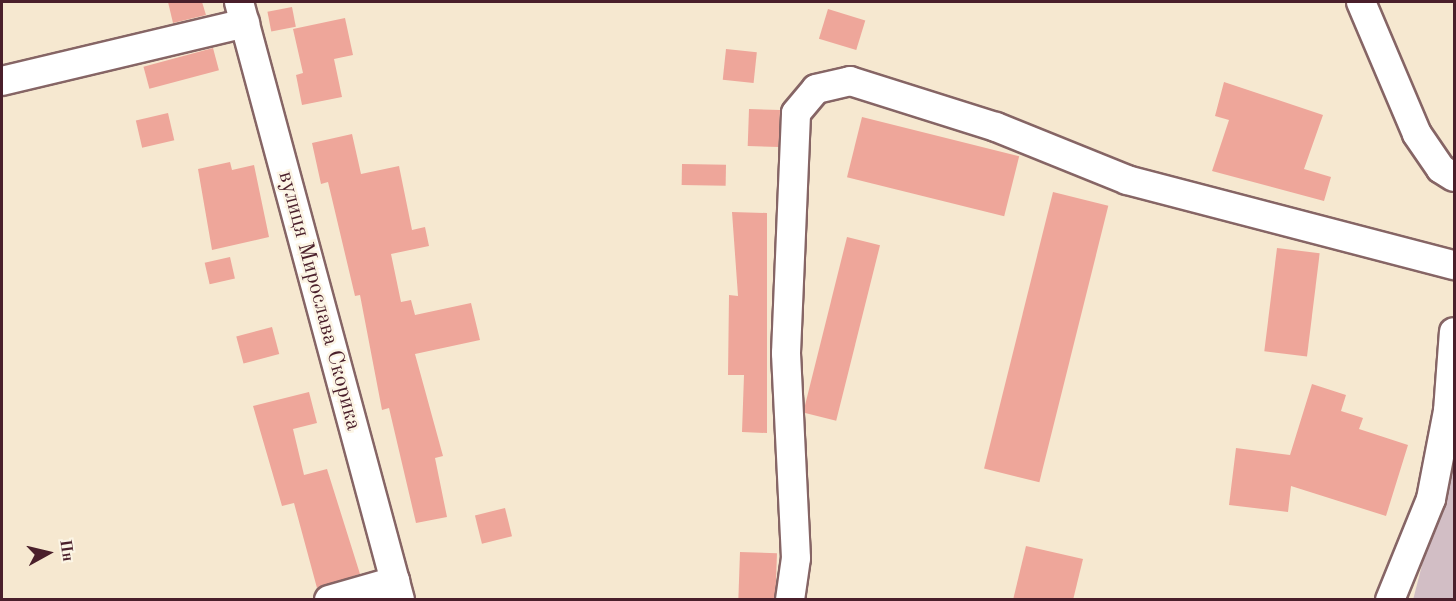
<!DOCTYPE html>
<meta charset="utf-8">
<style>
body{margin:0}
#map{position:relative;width:1456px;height:601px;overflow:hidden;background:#f6e8d0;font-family:"Old Standard TT",serif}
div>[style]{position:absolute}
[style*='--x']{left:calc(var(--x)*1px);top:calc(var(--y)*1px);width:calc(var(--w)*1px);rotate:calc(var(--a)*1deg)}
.industrial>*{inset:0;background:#d2bec5}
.building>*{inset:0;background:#eea69a;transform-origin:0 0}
.roads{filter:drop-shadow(2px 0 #866565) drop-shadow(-2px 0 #866565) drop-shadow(0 2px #866565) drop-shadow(0 -2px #866565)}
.street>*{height:28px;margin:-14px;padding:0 14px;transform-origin:14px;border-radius:14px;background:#fff}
span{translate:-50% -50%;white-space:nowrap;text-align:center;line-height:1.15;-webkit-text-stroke:5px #fcf5e5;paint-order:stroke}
.street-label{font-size:22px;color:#4a1f2b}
.frame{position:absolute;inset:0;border:3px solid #4a1f2b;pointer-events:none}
.north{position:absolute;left:18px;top:523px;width:60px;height:60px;-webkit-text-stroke:4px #fcf5e5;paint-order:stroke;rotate:82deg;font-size:16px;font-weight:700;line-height:24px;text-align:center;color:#4a1f2b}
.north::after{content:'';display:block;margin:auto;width:21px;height:27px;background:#4a1f2b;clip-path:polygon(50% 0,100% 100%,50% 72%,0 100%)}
</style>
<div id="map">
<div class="industrial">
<i style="clip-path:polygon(1454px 461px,1454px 599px,1413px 600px,1438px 503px)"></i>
</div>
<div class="building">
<i style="clip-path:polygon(168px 2px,202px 2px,206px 15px,173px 23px)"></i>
<i style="left:292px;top:7px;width:20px;height:25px;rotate:79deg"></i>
<i style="left:828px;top:9px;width:39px;height:31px;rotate:17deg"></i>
<i style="clip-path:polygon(345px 18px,353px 55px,334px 59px,342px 97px,302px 105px,296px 75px,303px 73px,293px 29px)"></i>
<i style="left:213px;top:48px;width:23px;height:72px;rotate:75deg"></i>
<i style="left:726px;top:49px;width:31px;height:31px;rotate:6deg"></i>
<i style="clip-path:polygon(1224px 82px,1323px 115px,1304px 169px,1331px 177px,1324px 201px,1212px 171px,1229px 120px,1215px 116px)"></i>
<i style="left:749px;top:109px;width:31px;height:37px;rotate:2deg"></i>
<i style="left:168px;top:113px;width:28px;height:33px;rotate:77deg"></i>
<i style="left:862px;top:117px;width:162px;height:62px;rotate:14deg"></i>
<i style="clip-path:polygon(352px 134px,361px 174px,399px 166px,412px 230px,425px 227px,429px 246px,391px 254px,401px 302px,411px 300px,415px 315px,471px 303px,480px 340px,415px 354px,443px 456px,435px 458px,447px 517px,416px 523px,389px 408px,382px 410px,360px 295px,355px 296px,328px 182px,321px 184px,312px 143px)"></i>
<i style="clip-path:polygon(230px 162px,232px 170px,254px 165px,269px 237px,212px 250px,198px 169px)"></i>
<i style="left:682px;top:164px;width:44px;height:21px;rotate:1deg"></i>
<i style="left:1053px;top:192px;width:57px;height:285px;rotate:14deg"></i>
<i style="clip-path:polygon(732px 212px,767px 213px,767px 433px,742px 432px,744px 375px,728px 375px,729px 295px,738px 296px)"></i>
<i style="left:847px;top:237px;width:34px;height:181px;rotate:14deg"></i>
<i style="left:1277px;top:248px;width:43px;height:104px;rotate:7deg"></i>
<i style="left:230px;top:257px;width:22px;height:26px;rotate:77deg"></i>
<i style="left:272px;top:327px;width:28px;height:37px;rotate:75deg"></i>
<i style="clip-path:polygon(1312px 384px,1346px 395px,1341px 411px,1363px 418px,1359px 429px,1408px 445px,1386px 516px,1291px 486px,1288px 512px,1229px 505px,1236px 448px,1290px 455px)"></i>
<i style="clip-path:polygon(309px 392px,317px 423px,293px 429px,304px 475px,327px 469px,360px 574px,317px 588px,294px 503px,282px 506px,253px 406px)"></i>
<i style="left:505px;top:508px;width:29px;height:31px;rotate:76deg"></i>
<i style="clip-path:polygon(1026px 546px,1083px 559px,1073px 600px,1013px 600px)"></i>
<i style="left:740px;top:552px;width:37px;height:48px;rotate:2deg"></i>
</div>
<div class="roads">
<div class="street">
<i style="--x:239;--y:2;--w:619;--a:74.93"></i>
<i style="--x:1361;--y:2;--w:143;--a:67"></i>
<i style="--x:1417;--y:134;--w:42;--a:55.6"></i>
<i style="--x:1441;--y:169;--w:15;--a:32"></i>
<i style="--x:2;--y:81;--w:250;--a:-13.4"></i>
<i style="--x:329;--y:600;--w:69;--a:-16.1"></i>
<i style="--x:790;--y:600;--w:42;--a:-81.9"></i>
<i style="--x:796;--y:558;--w:205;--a:-92.8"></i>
<i style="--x:786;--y:353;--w:240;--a:-87.6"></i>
<i style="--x:796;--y:113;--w:31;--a:-50"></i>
<i style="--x:816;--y:89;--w:35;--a:-13"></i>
<i style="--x:850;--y:81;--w:153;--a:17.5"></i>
<i style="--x:996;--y:127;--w:141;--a:22"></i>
<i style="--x:1127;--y:180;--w:338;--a:14.6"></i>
<i style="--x:1390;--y:600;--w:109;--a:-67.9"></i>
<i style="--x:1431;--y:499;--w:90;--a:-79.1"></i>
<i style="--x:1448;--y:411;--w:79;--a:-85.7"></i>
</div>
</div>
<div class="street-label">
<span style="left:319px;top:301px;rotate:75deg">вулиця Мирослава Скорика</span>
</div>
<div class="frame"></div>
<div class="north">Пн</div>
</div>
